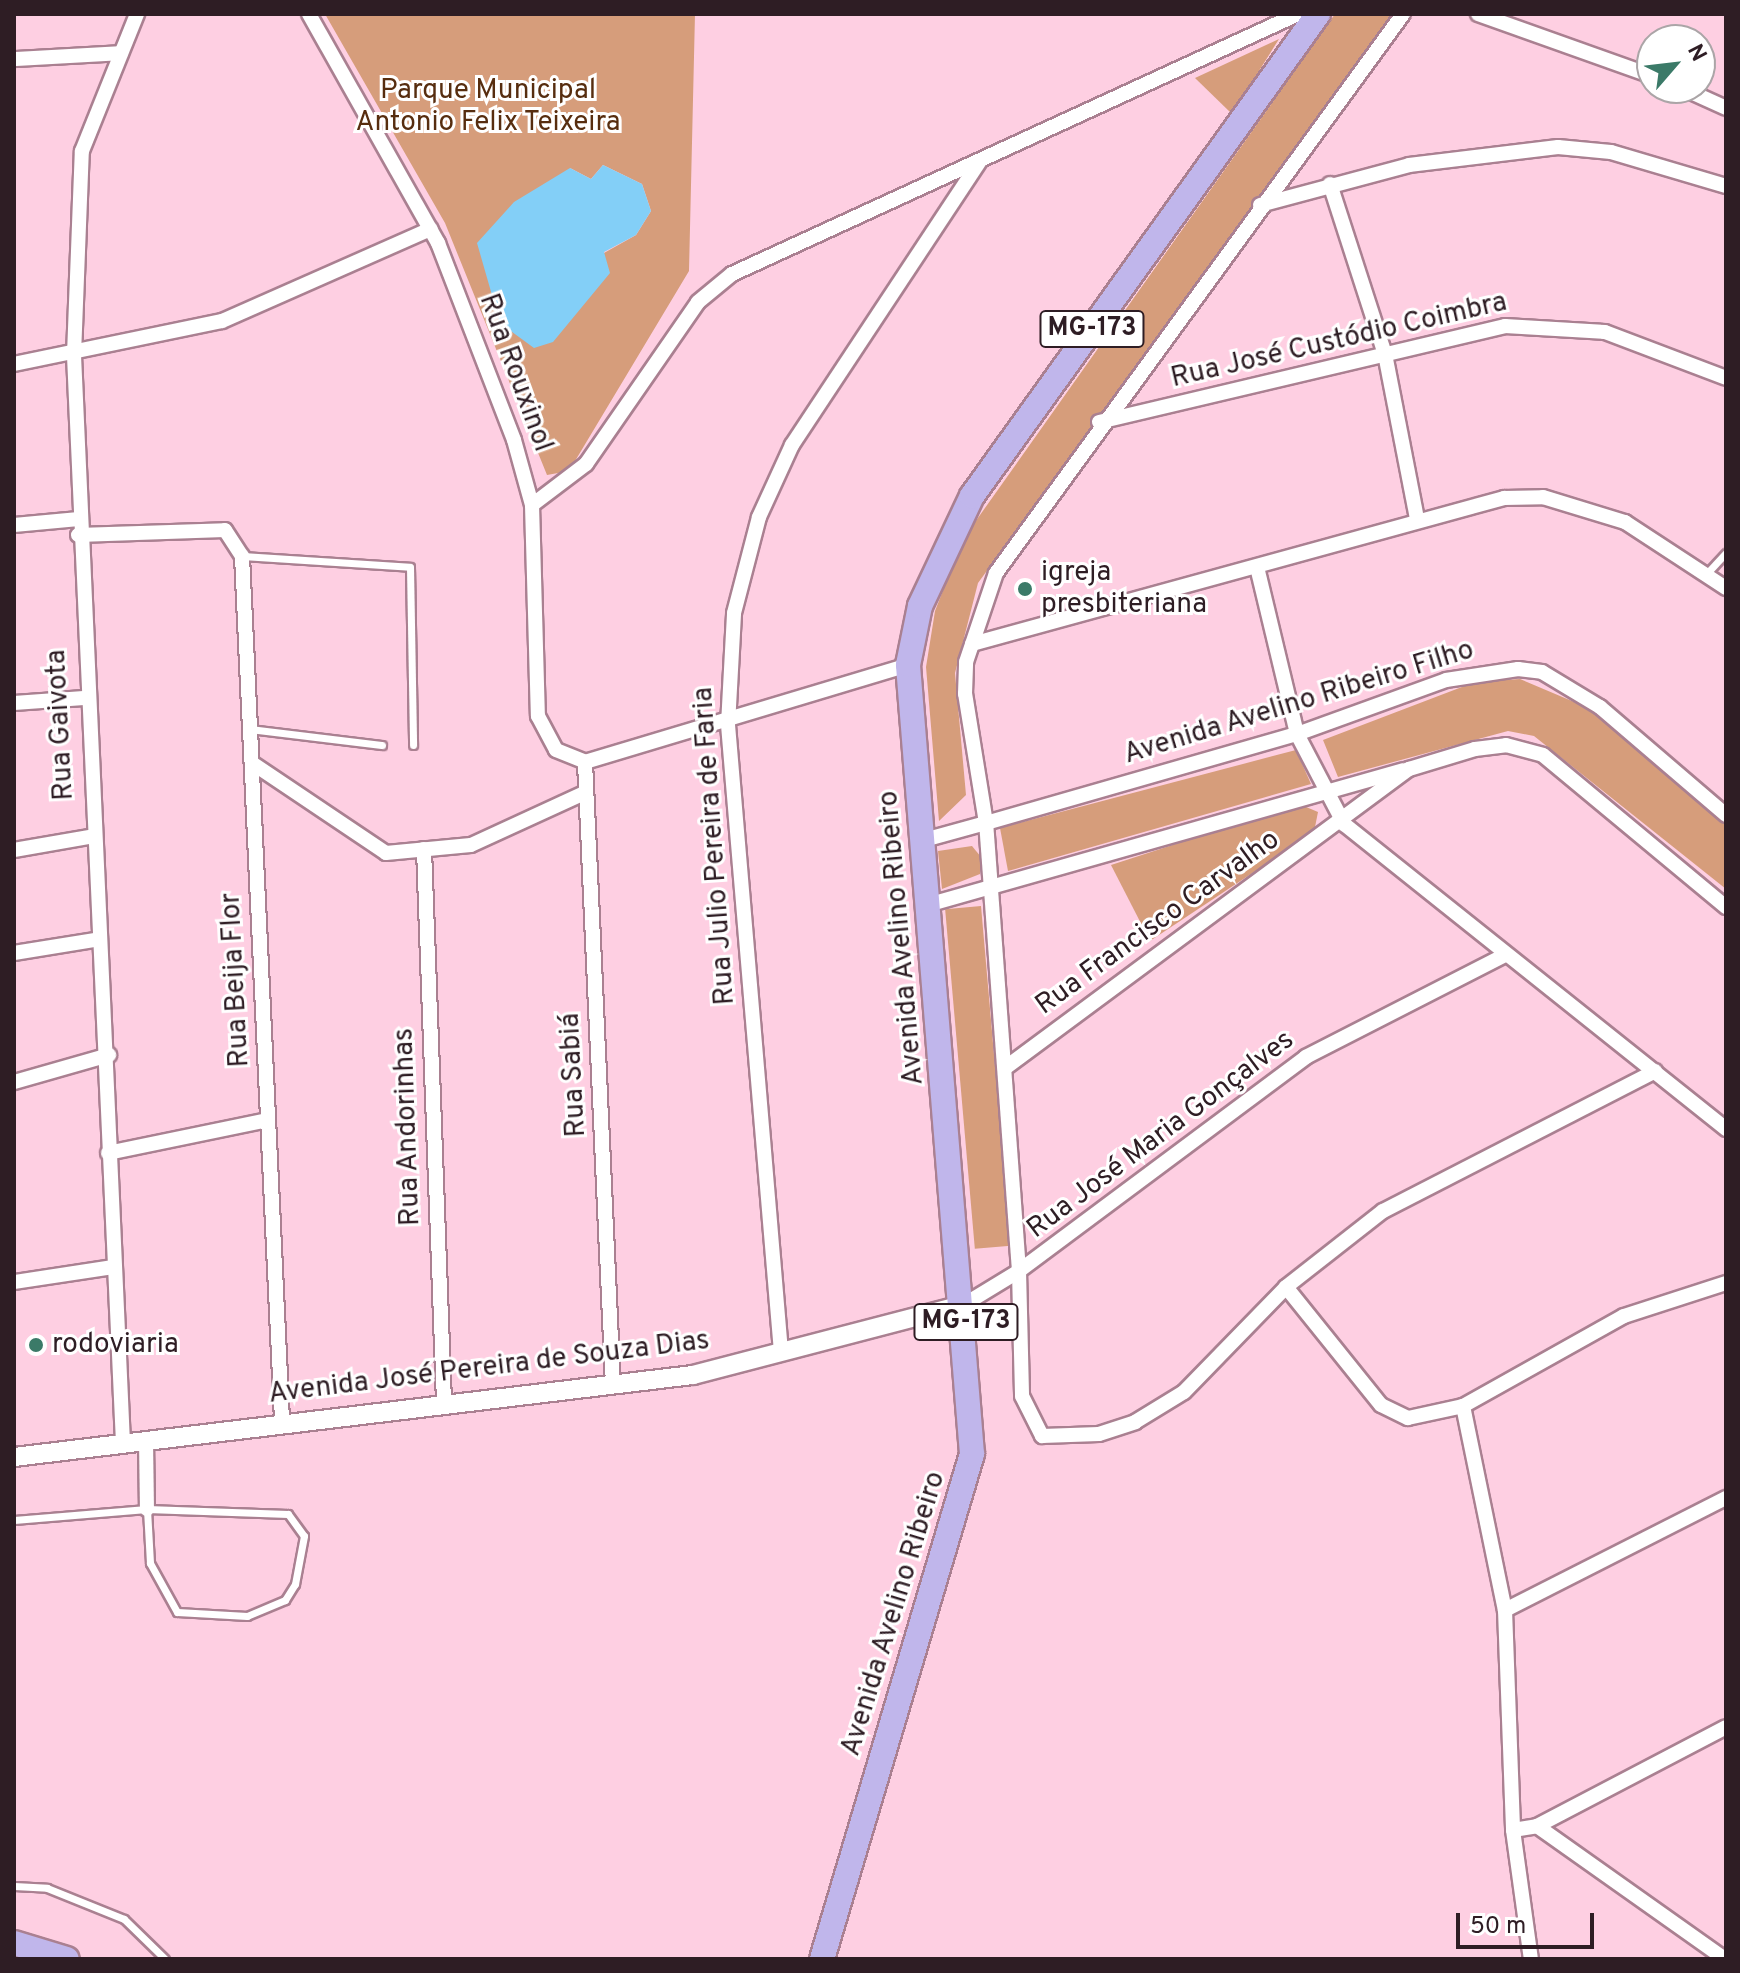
<!DOCTYPE html>
<meta charset="utf-8">
<style>
body{margin:0}
#map{position:relative;width:1740px;height:1973px;overflow:hidden;background:#fecfe2;font-family:Overpass,sans-serif}
div>[style]{position:absolute}
[style*='--x']{left:calc(var(--x)*1px);top:calc(var(--y)*1px);width:calc(var(--w)*1px);rotate:calc(var(--a)*1deg)}
.green>*{inset:0;background:#d69d7b;transform-origin:0 0}
.water>*{inset:0;background:#83cff7}
.roads{filter:drop-shadow(2px 0 #aa8091) drop-shadow(-2px 0 #aa8091) drop-shadow(0 2px #aa8091) drop-shadow(0 -2px #aa8091)}
.service>*{height:7px;margin:-3.5px;padding:0 3.5px;transform-origin:3.5px;border-radius:3.5px;background:#fff}
.minor>*{height:14px;margin:-7px;padding:0 7px;transform-origin:7px;border-radius:7px;background:#fff}
.tertiary>*{height:18px;margin:-9px;padding:0 9px;transform-origin:9px;border-radius:9px;background:#fff}
.trunk>*{height:24px;margin:-12px;padding:0 12px;transform-origin:12px;border-radius:12px;background:#c0b6eb}
.dots>*{width:22px;height:22px;translate:-50% -50%;box-sizing:border-box;border:4px solid #fff;border-radius:50%}
span{translate:-50% -50%;white-space:nowrap;text-align:center;line-height:1.15;-webkit-text-stroke:6px #fff;paint-order:stroke}
.shield-label span{padding:2px 6px;background:#fff;border:2px solid;border-radius:6px;-webkit-text-stroke-width:0}
.shield-label{font-size:26px;color:#2e1d24;font-weight:700}
.park-label{font-size:28px;color:#572d0f}
.street-label{font-size:28px;color:#2e1d24}
.poi-label{font-size:28px;color:#2e1d24}
.left{translate:0 -50%;text-align:left}
.frame{position:absolute;inset:0;border:16px solid #2e1d24;pointer-events:none}
.north{position:absolute;left:1636px;top:24px;width:80px;height:80px;box-sizing:border-box;background:#fff;border:2px solid #aba5a7;border-radius:50%;rotate:62deg;font-size:22px;font-weight:700;line-height:32px;text-align:center;color:#2e1d24}
.north::after{content:'';display:block;margin:auto;width:28px;height:36px;background:#3b7a68;clip-path:polygon(50% 0,100% 100%,50% 72%,0 100%)}
.scale{position:absolute;left:1456px;top:1913px;width:138px;height:36px;box-sizing:border-box;border:4px solid #2e1d24;border-top:0;padding-left:10px;font-size:24px;line-height:28px;white-space:nowrap;color:#2e1d24;-webkit-text-stroke:6px #fff;paint-order:stroke}
</style>
<div id="map">
<div class="green">
<i style="clip-path:polygon(evenodd,325px 14px,695px 14px,689px 271px,569px 471px,547px 475px,445px 223px,325px 14px,603px 165px,642px 184px,651px 211px,636px 235px,604px 253px,570px 168px,591px 179px,603px 165px)"></i>
<i style="clip-path:polygon(1335px 14px,1392px 16px,978px 583px,955px 673px,966px 795px,939px 821px,926px 667px,935px 611px,963px 539px)"></i>
<i style="clip-path:polygon(1279px 39px,1232px 114px,1195px 78px)"></i>
<i style="clip-path:polygon(1520px 679px,1586px 707px,1726px 825px,1726px 889px,1534px 736px,1508px 731px,1338px 777px,1323px 740px,1475px 682px)"></i>
<i style="clip-path:polygon(1296px 750px,1311px 784px,1008px 871px,1000px 828px)"></i>
<i style="clip-path:polygon(1299px 804px,1318px 812px,1314px 832px,1150px 941px,1111px 865px)"></i>
<i style="clip-path:polygon(972px 846px,981px 857px,980px 874px,942px 889px,938px 851px)"></i>
<i style="left:981px;top:906px;width:341px;height:36px;rotate:85deg"></i>
</div>
<div class="water">
<i style="clip-path:polygon(603px 165px,642px 184px,651px 211px,636px 235px,604px 252px,610px 273px,553px 342px,534px 348px,500px 323px,477px 243px,514px 202px,570px 168px,591px 179px)"></i>
</div>
<div class="roads">
<div class="service">
<i style="--x:242;--y:556;--w:168;--a:3.7"></i>
<i style="--x:410;--y:567;--w:178;--a:89"></i>
<i style="--x:1708;--y:572;--w:26;--a:-47"></i>
<i style="--x:249;--y:729;--w:134;--a:6.9"></i>
<i style="--x:14;--y:1520;--w:133;--a:-4.7"></i>
<i style="--x:147;--y:1509;--w:141;--a:2"></i>
<i style="--x:288;--y:1514;--w:27;--a:54"></i>
<i style="--x:304;--y:1536;--w:49;--a:100.6"></i>
<i style="--x:295;--y:1584;--w:19;--a:122"></i>
<i style="--x:285;--y:1600;--w:41;--a:157.2"></i>
<i style="--x:247;--y:1616;--w:70;--a:-176.7"></i>
<i style="--x:177;--y:1612;--w:56;--a:-118.9"></i>
<i style="--x:150;--y:1563;--w:54;--a:-93.2"></i>
<i style="--x:14;--y:1886;--w:33;--a:3"></i>
<i style="--x:47;--y:1888;--w:83;--a:21.9"></i>
<i style="--x:124;--y:1919;--w:57;--a:44.3"></i>
</div>
<div class="minor">
<i style="--x:309;--y:14;--w:263;--a:60.6"></i>
<i style="--x:438;--y:243;--w:211;--a:68.9"></i>
<i style="--x:514;--y:440;--w:67;--a:74.5"></i>
<i style="--x:532;--y:505;--w:211;--a:88.4"></i>
<i style="--x:538;--y:716;--w:38;--a:62"></i>
<i style="--x:556;--y:750;--w:31;--a:22"></i>
<i style="--x:1478;--y:14;--w:185;--a:19.6"></i>
<i style="--x:14;--y:59;--w:107;--a:-3.2"></i>
<i style="--x:1682;--y:88;--w:48;--a:24.4"></i>
<i style="--x:1330;--y:184;--w:179;--a:72.1"></i>
<i style="--x:1385;--y:354;--w:167;--a:79"></i>
<i style="--x:1260;--y:205;--w:154;--a:-15"></i>
<i style="--x:1409;--y:165;--w:150;--a:-6.9"></i>
<i style="--x:1558;--y:147;--w:53;--a:5.4"></i>
<i style="--x:1611;--y:152;--w:120;--a:16.5"></i>
<i style="--x:14;--y:364;--w:212;--a:-11.7"></i>
<i style="--x:222;--y:321;--w:228;--a:-23.8"></i>
<i style="--x:1099;--y:422;--w:417;--a:-13.3"></i>
<i style="--x:1505;--y:326;--w:100;--a:3.4"></i>
<i style="--x:1605;--y:332;--w:129;--a:20.8"></i>
<i style="--x:532;--y:505;--w:68;--a:-37.2"></i>
<i style="--x:586;--y:464;--w:197;--a:-55.3"></i>
<i style="--x:698;--y:302;--w:44;--a:-39.5"></i>
<i style="--x:732;--y:274;--w:623;--a:-24.67"></i>
<i style="--x:14;--y:525;--w:65;--a:-5.3"></i>
<i style="--x:78;--y:535;--w:147;--a:-1.9"></i>
<i style="--x:225;--y:530;--w:31;--a:57"></i>
<i style="--x:242;--y:556;--w:866;--a:87.35"></i>
<i style="--x:1257;--y:567;--w:172;--a:76.5"></i>
<i style="--x:1297;--y:734;--w:102;--a:62.4"></i>
<i style="--x:1344;--y:824;--w:489;--a:38.6"></i>
<i style="--x:972;--y:644;--w:552;--a:-15.35"></i>
<i style="--x:1504;--y:498;--w:39;--a:-1"></i>
<i style="--x:1543;--y:497;--w:86;--a:17"></i>
<i style="--x:1625;--y:522;--w:121;--a:33.2"></i>
<i style="--x:14;--y:703;--w:70;--a:-4.1"></i>
<i style="--x:585;--y:762;--w:625;--a:87.43"></i>
<i style="--x:585;--y:762;--w:337;--a:-16.7"></i>
<i style="--x:252;--y:763;--w:161;--a:33.9"></i>
<i style="--x:386;--y:853;--w:85;--a:-5.4"></i>
<i style="--x:471;--y:845;--w:122;--a:-24.7"></i>
<i style="--x:924;--y:840;--w:64;--a:-15.3"></i>
<i style="--x:986;--y:823;--w:131;--a:-99.2"></i>
<i style="--x:965;--y:694;--w:32;--a:-88"></i>
<i style="--x:966;--y:662;--w:94;--a:-71.4"></i>
<i style="--x:996;--y:573;--w:691;--a:-53.94"></i>
<i style="--x:424;--y:849;--w:554;--a:87.93"></i>
<i style="--x:14;--y:850;--w:81;--a:-9.9"></i>
<i style="--x:927;--y:905;--w:495;--a:-15.8"></i>
<i style="--x:14;--y:953;--w:87;--a:-9.2"></i>
<i style="--x:1505;--y:955;--w:224;--a:152.9"></i>
<i style="--x:1306;--y:1057;--w:358;--a:143.3"></i>
<i style="--x:1019;--y:1271;--w:449;--a:-94.2"></i>
<i style="--x:986;--y:823;--w:323;--a:-16"></i>
<i style="--x:1297;--y:734;--w:158;--a:-19.9"></i>
<i style="--x:1446;--y:680;--w:73;--a:-8.7"></i>
<i style="--x:1518;--y:669;--w:24;--a:7"></i>
<i style="--x:1542;--y:672;--w:68;--a:31.1"></i>
<i style="--x:1600;--y:707;--w:166;--a:40.6"></i>
<i style="--x:1005;--y:1068;--w:503;--a:-36.51"></i>
<i style="--x:1409;--y:769;--w:69;--a:-16.9"></i>
<i style="--x:1475;--y:749;--w:31;--a:-7"></i>
<i style="--x:1506;--y:745;--w:38;--a:15"></i>
<i style="--x:1543;--y:755;--w:238;--a:39.7"></i>
<i style="--x:14;--y:1082;--w:99;--a:-15.9"></i>
<i style="--x:108;--y:1153;--w:163;--a:-11.7"></i>
<i style="--x:14;--y:1282;--w:100;--a:-8.6"></i>
<i style="--x:1286;--y:1287;--w:151;--a:51.2"></i>
<i style="--x:1381;--y:1405;--w:30;--a:26"></i>
<i style="--x:1408;--y:1418;--w:56;--a:-12.3"></i>
<i style="--x:1463;--y:1406;--w:184;--a:-29.2"></i>
<i style="--x:1624;--y:1316;--w:107;--a:-17.9"></i>
<i style="--x:965;--y:1304;--w:63;--a:-31.4"></i>
<i style="--x:1019;--y:1271;--w:125;--a:88.6"></i>
<i style="--x:1022;--y:1396;--w:45;--a:63.4"></i>
<i style="--x:1042;--y:1436;--w:57;--a:-2"></i>
<i style="--x:1099;--y:1434;--w:38;--a:-18"></i>
<i style="--x:1135;--y:1422;--w:57;--a:-31.5"></i>
<i style="--x:1184;--y:1392;--w:146;--a:-45.8"></i>
<i style="--x:1286;--y:1287;--w:123;--a:-38.1"></i>
<i style="--x:1383;--y:1211;--w:306;--a:-27.2"></i>
<i style="--x:781;--y:1352;--w:629;--a:-94.83"></i>
<i style="--x:728;--y:725;--w:112;--a:-86.9"></i>
<i style="--x:734;--y:613;--w:99;--a:-75.4"></i>
<i style="--x:759;--y:517;--w:79;--a:-65.4"></i>
<i style="--x:792;--y:445;--w:339;--a:-56.5"></i>
<i style="--x:1463;--y:1406;--w:208;--a:78.4"></i>
<i style="--x:1505;--y:1610;--w:220;--a:87.9"></i>
<i style="--x:1513;--y:1830;--w:130;--a:82.1"></i>
<i style="--x:146;--y:1440;--w:69;--a:89.2"></i>
<i style="--x:123;--y:1443;--w:1089;--a:-92.58"></i>
<i style="--x:74;--y:355;--w:204;--a:-87.8"></i>
<i style="--x:82;--y:151;--w:148;--a:-68.1"></i>
<i style="--x:1505;--y:1610;--w:248;--a:-26.9"></i>
<i style="--x:1537;--y:1826;--w:230;--a:35.3"></i>
<i style="--x:1513;--y:1830;--w:24;--a:-9"></i>
<i style="--x:1537;--y:1826;--w:213;--a:-27.6"></i>
</div>
<div class="tertiary">
<i style="--x:14;--y:1457;--w:684;--a:-6.89"></i>
<i style="--x:693;--y:1375;--w:281;--a:-14.6"></i>
</div>
<div class="trunk">
<i style="--x:14;--y:1943;--w:55;--a:16.8"></i>
<i style="--x:822;--y:1959;--w:527;--a:-73.46"></i>
<i style="--x:972;--y:1454;--w:792;--a:-94.64"></i>
<i style="--x:908;--y:665;--w:60;--a:-78.5"></i>
<i style="--x:920;--y:606;--w:122;--a:-64.7"></i>
<i style="--x:972;--y:496;--w:593;--a:-54.33"></i>
</div>
</div>
<div class="dots">
<i style="left:1025px;top:589px;background:#3b7a68"></i>
<i style="left:36px;top:1345px;background:#3b7a68"></i>
</div>
<div class="shield-label">
<span style="left:1092px;top:329px">MG-173</span>
<span style="left:966px;top:1322px">MG-173</span>
</div>
<div class="park-label">
<span style="left:488px;top:107px">Parque Municipal<br>Antonio Felix Teixeira</span>
</div>
<div class="street-label">
<span style="left:1339px;top:341px;rotate:-13deg">Rua José Custódio Coimbra</span>
<span style="left:515px;top:373px;rotate:70deg">Rua Rouxinol</span>
<span style="left:1299px;top:703px;rotate:-17deg">Avenida Avelino Ribeiro Filho</span>
<span style="left:61px;top:725px;rotate:-93deg">Rua Gaivota</span>
<span style="left:715px;top:846px;rotate:-94deg">Rua Julio Pereira de Faria</span>
<span style="left:1158px;top:923px;rotate:-36deg">Rua Francisco Carvalho</span>
<span style="left:902px;top:938px;rotate:-95deg">Avenida Avelino Ribeiro</span>
<span style="left:236px;top:980px;rotate:-93deg">Rua Beija Flor</span>
<span style="left:574px;top:1075px;rotate:-93deg">Rua Sabiá</span>
<span style="left:408px;top:1127px;rotate:-92deg">Rua Andorinhas</span>
<span style="left:1161px;top:1135px;rotate:-37deg">Rua José Maria Gonçalves</span>
<span style="left:489px;top:1368px;rotate:-7deg">Avenida José Pereira de Souza Dias</span>
<span style="left:894px;top:1614px;rotate:-73deg">Avenida Avelino Ribeiro</span>
</div>
<div class="poi-label">
<span class="left" style="left:1041px;top:589px">igreja<br>presbiteriana</span>
<span class="left" style="left:52px;top:1345px">rodoviaria</span>
</div>
<div class="frame"></div>
<div class="north">N</div>
<div class="scale">50 m</div>
</div>
